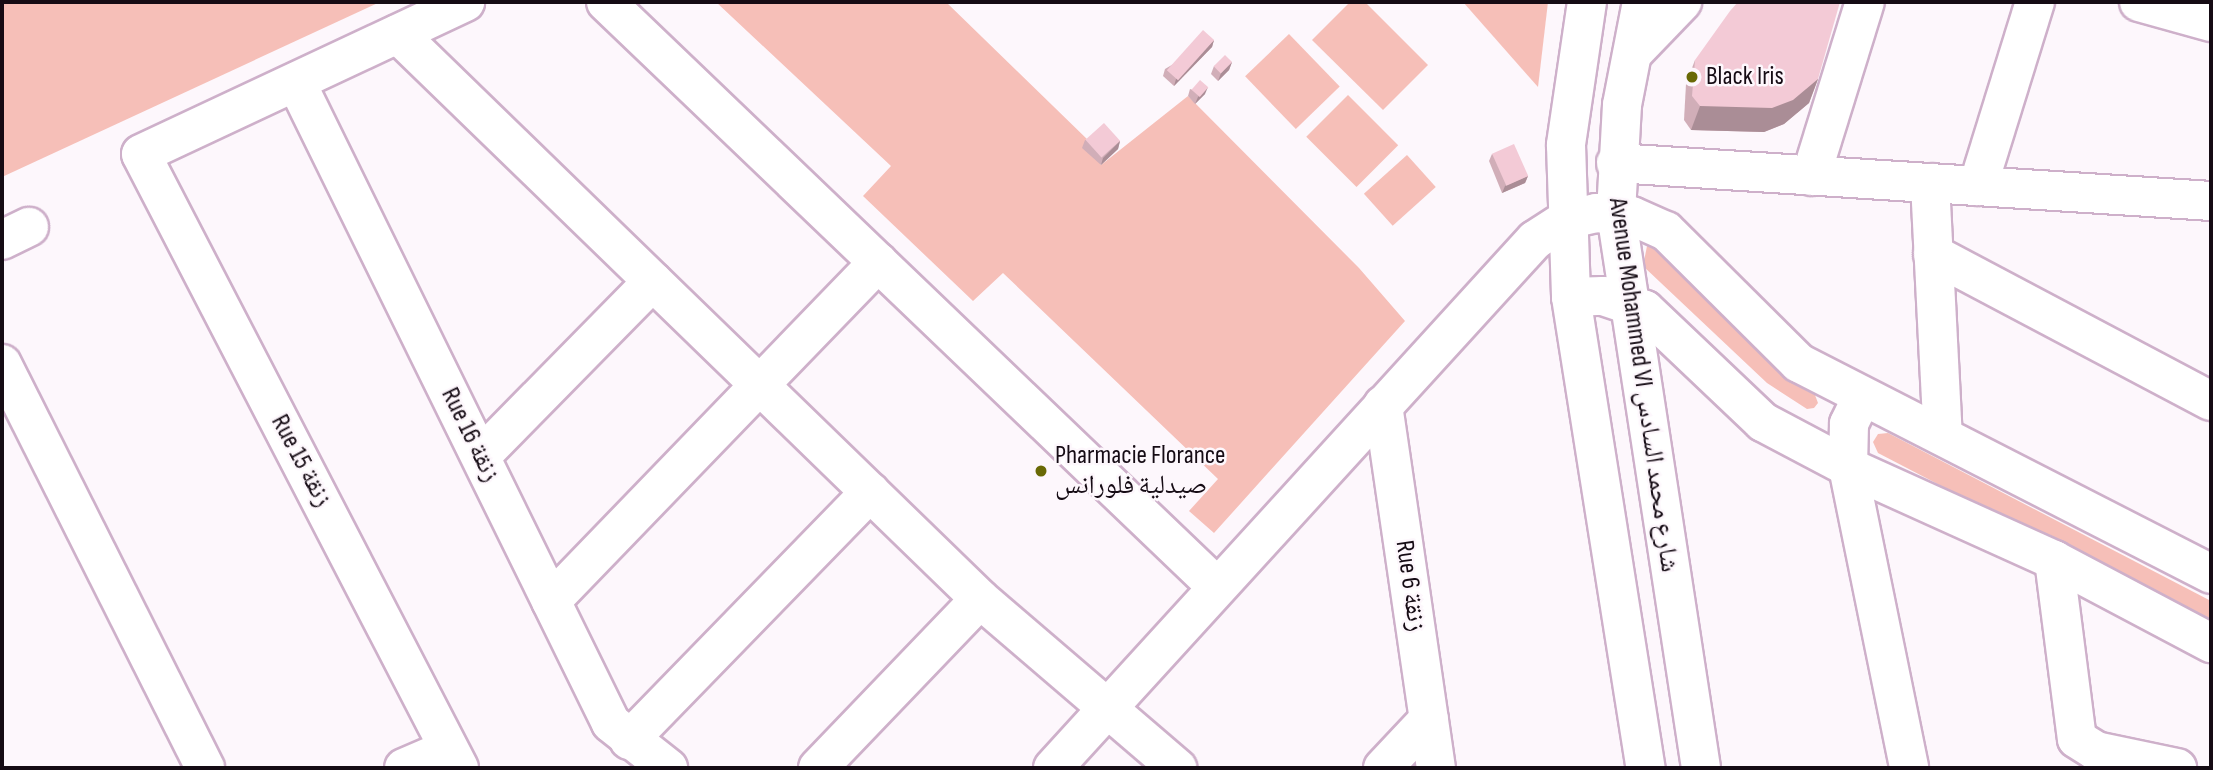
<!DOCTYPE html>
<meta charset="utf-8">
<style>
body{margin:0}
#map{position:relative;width:2213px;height:770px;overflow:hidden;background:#fdf7fc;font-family:"Sofia Sans Condensed","Noto Naskh Arabic",sans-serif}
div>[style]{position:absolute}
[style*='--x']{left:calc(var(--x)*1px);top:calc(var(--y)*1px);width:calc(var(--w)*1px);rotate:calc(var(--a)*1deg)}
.green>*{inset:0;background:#f6bfb8;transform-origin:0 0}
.roads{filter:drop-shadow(2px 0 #ceb0ca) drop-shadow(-2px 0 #ceb0ca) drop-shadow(0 2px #ceb0ca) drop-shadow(0 -2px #ceb0ca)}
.street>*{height:38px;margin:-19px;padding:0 19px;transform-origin:19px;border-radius:19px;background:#fff}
.secondary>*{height:38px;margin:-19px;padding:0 19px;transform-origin:19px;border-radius:19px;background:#fff}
.wall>*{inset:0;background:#d1aeb8}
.shaded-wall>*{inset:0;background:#aa8d96}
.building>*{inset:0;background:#f3cad6;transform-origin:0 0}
.dots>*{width:19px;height:19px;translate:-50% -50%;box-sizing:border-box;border:4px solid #fdf7fc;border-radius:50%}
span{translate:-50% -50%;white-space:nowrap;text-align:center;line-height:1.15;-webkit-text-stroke:5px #fdf7fc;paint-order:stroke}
.poi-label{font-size:26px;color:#150b14}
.left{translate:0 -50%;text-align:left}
.street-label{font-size:26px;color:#150b14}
.frame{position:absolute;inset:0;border:4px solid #150b14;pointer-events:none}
</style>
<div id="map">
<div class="green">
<i style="clip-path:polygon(2px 2px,380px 2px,2px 177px)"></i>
<i style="clip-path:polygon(716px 2px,946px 2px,1089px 141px,1101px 165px,1188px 96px,1359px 268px,1405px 321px,1214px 533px,1189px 511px,1218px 479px,1003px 273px,973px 301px,863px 196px,891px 166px)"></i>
<i style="clip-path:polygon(1350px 2px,1365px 2px,1428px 65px,1383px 110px,1312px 40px)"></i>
<i style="clip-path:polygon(1463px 2px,1548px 2px,1538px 87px)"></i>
<i style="left:1289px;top:34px;width:73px;height:61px;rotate:46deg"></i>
<i style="left:1348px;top:95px;width:71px;height:59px;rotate:45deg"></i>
<i style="left:1407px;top:155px;width:43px;height:58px;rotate:48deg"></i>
<i style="clip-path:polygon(1647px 246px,1654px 247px,1789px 381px,1815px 395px,1818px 403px,1814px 408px,1807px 409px,1767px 383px,1643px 266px)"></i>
<i style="clip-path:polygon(1888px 433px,2211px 601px,2211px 626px,1878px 453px,1873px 442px,1878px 434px)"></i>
</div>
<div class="roads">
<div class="street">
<i style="--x:606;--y:2;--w:846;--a:43.75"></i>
<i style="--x:2139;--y:2;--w:75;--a:15.5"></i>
<i style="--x:398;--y:34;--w:811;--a:44.15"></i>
<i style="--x:980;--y:599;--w:260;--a:40.6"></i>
<i style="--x:1633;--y:53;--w:71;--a:-46.1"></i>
<i style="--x:296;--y:82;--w:714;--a:63.83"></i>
<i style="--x:611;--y:723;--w:73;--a:38.3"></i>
<i style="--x:1616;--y:163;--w:596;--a:3.65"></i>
<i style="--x:1811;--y:176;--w:182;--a:-72.8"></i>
<i style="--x:1930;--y:183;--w:253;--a:87.1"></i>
<i style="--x:1978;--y:186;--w:193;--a:-72.8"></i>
<i style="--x:2;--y:240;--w:30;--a:-26"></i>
<i style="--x:1933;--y:254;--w:314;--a:27.9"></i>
<i style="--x:1571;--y:297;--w:32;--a:-2"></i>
<i style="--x:1603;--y:296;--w:44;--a:18.4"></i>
<i style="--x:1645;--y:310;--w:163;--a:43.5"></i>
<i style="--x:1763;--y:422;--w:96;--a:27.9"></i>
<i style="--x:1848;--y:467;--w:226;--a:24.3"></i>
<i style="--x:2054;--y:560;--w:178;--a:27.9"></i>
<i style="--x:2;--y:364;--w:452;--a:63.3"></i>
<i style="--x:1862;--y:397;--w:30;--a:116"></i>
<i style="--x:1849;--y:424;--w:43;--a:91.3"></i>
<i style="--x:1848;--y:467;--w:307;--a:78.5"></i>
<i style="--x:1383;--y:405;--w:367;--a:81.7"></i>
<i style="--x:481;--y:456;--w:245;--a:-45.5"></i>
<i style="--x:2054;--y:560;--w:180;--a:82.7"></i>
<i style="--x:2077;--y:739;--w:22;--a:32"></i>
<i style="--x:2096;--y:751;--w:83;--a:11.9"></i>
<i style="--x:551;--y:601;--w:471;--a:-46"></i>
<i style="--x:629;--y:740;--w:346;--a:-45.8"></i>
<i style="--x:404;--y:768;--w:48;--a:-23.4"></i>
<i style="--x:459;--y:768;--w:691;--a:-117.38"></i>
<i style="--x:141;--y:154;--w:358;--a:-25.1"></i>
<i style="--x:818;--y:768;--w:234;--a:-46.2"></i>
<i style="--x:1053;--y:768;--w:715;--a:-47.61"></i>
<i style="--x:1535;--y:240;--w:37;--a:-33"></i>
<i style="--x:1566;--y:220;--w:31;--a:-13"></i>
<i style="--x:1596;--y:213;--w:36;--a:5"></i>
<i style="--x:1632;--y:216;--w:37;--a:24"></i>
<i style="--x:1666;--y:231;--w:187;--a:44.8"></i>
<i style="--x:1799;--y:363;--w:463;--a:27.1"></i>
<i style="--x:1383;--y:768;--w:67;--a:-46.8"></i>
</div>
<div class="secondary">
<i style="--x:1587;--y:2;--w:145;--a:98.4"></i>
<i style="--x:1566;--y:145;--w:152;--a:88.1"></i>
<i style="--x:1571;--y:297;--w:477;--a:81"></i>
<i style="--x:1642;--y:2;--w:105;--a:101"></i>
<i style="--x:1622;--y:105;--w:108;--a:93.2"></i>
<i style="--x:1616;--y:213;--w:561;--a:81.29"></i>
</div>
</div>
<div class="wall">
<i style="clip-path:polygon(1214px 40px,1212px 47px,1174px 86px,1163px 76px,1165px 69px)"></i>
<i style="clip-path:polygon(1695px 60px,1818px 79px,1809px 103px,1784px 124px,1764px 132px,1691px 130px,1684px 120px,1686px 84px)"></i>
<i style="clip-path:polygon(1232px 62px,1229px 70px,1218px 81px,1211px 74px,1214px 66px)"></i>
<i style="clip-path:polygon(1190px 89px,1205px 94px,1195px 104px,1188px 96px)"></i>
<i style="clip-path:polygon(1085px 140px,1120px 141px,1118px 149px,1101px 165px,1082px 148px)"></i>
<i style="clip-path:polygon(1492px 154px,1528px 176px,1525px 183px,1502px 193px,1489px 161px)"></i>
</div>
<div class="shaded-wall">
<i style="clip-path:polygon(1214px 40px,1212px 47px,1174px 86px,1176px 79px)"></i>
<i style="clip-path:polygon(1232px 62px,1229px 70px,1218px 81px,1221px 73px)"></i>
<i style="clip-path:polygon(1818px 79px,1809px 103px,1784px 124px,1764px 132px,1691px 130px,1700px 106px)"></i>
<i style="clip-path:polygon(1208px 87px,1205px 94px,1195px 104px,1198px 97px)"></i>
<i style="clip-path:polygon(1120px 141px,1118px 149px,1101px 165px,1103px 158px)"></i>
<i style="clip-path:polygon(1528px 176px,1525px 183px,1502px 193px,1505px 186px)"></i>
</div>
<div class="building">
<i style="clip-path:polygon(1738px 2px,1840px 2px,1818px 79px,1793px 100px,1772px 108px,1700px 106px,1692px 96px,1695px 60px,1730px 11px)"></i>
<i style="left:1203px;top:30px;width:15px;height:54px;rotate:42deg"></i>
<i style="left:1225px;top:55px;width:10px;height:16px;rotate:45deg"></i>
<i style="left:1200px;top:80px;width:11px;height:13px;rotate:41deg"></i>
<i style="left:1104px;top:123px;width:24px;height:25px;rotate:48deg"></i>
<i style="left:1514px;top:144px;width:35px;height:24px;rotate:66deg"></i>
</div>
<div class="dots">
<i style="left:1692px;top:77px;background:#696905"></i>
<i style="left:1041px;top:471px;background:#696905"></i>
</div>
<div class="poi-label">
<span class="left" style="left:1706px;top:77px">Black Iris</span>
<span class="left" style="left:1055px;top:471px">Pharmacie Florance<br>صيدلية فلورانس</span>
</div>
<div class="street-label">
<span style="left:1643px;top:385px;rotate:82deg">Avenue Mohammed VI شارع محمد السادس</span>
<span style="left:470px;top:435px;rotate:64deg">Rue 16 زنقة</span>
<span style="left:301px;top:461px;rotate:62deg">Rue 15 زنقة</span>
<span style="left:1410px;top:586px;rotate:82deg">Rue 6 زنقة</span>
</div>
<div class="frame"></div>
</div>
